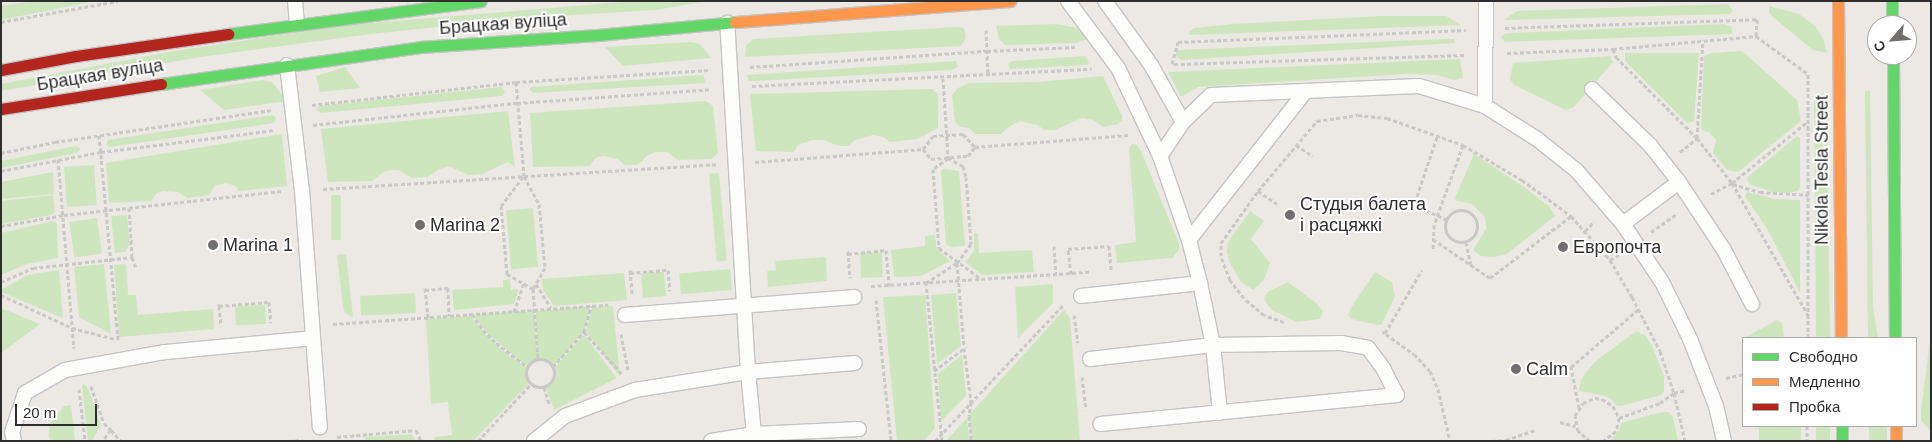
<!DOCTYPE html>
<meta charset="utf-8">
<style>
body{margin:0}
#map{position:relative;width:1932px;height:442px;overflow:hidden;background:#ece8e4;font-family:Helvetica,sans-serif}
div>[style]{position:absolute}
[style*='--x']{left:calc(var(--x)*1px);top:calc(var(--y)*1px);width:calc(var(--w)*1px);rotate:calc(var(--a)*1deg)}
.green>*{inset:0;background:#cee6be;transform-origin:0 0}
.path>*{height:3px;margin-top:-1.5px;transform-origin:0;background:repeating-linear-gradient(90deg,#c9c9c8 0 4px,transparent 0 6.5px)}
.path>.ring{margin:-1.5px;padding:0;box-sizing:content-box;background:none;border:3px solid #c9c9c8;border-radius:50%}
.roads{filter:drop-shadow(1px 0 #c5c4c5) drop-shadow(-1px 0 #c5c4c5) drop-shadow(0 1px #c5c4c5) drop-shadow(0 -1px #c5c4c5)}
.lane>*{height:14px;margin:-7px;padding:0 7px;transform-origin:7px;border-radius:7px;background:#fcfcfb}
.fast>*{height:11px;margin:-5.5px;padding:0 5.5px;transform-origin:5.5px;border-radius:5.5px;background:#63d668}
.slow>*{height:11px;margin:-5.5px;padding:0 5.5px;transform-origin:5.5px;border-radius:5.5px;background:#ff974d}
.jam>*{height:11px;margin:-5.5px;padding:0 5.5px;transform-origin:5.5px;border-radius:5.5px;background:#b3261e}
.dots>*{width:14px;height:14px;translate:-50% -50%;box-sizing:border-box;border:2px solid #fff;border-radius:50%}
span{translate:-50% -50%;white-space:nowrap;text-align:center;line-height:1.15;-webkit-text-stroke:4px #fff;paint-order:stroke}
.street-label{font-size:18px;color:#2e2e2e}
.poi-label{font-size:18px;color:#2e2e2e}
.left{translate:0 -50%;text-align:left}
.frame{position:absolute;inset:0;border:2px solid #2e2e2e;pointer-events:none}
.legend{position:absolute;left:1742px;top:337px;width:175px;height:90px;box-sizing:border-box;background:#fff;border:1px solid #ababab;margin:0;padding:6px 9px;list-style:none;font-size:15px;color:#2e2e2e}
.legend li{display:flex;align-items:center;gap:10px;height:25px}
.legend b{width:25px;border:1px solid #ababab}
.north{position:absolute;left:1867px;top:15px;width:50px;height:50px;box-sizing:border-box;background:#fff;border:1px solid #ababab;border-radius:50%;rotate:243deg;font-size:14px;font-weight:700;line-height:20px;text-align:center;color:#2e2e2e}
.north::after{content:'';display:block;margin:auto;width:18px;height:22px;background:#706f6e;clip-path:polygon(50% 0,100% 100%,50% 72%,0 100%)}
.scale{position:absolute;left:15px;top:404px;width:82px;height:22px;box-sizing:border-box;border:2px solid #2e2e2e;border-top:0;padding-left:6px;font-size:15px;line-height:18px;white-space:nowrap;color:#2e2e2e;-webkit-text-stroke:4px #fff;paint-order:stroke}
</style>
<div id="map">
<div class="green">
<i style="clip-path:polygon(35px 1px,95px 1px,1px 20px,1px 6px)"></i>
<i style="clip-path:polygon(635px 1px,707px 1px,656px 10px,525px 18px,371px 34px,201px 57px,1px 91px,1px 84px,168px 52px,346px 25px)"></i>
<i style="clip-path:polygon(1728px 4px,1733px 11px,1730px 14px,1504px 20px,1517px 11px)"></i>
<i style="clip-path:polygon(1769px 6px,1799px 14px,1815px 26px,1823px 38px,1827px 53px,1813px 50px,1773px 17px,1769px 12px)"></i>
<i style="clip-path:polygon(1382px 16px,1446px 16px,1461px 25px,1190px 35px,1188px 33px,1194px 28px,1233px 24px)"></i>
<i style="clip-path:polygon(1056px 24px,1077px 28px,1087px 39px,1076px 43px,1005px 45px,999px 39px,996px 26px)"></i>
<i style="clip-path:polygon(1723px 24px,1732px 27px,1732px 34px,1505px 42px,1501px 38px,1504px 34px,1511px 33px)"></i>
<i style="clip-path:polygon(956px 27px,964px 28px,966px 38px,961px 46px,745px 57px,746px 46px,753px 39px)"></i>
<i style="clip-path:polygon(1444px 39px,1454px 39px,1455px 43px,1181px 60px,1175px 56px,1177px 50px)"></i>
<i style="clip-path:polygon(691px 42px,700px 44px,711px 58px,623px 66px,605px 47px)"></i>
<i style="clip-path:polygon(1742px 51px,1797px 100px,1801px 121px,1738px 172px,1727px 170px,1713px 153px,1716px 140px,1709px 132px,1703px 131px,1701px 126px,1704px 56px,1712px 53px)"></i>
<i style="clip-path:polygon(1625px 53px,1699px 53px,1694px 121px,1687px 123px,1625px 61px)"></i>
<i style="clip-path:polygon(1085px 56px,1089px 63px,1087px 65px,1010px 69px,1008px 64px,1012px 61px)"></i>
<i style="clip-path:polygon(1610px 56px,1613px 62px,1574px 107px,1566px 110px,1514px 85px,1510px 79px,1513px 63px)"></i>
<i style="clip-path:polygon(1460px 59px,1463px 78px,1454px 80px,1437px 75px,1408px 74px,1308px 80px,1198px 87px,1181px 97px,1168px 72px)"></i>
<i style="clip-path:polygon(956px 61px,958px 67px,951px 70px,755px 81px,749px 81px,747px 75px)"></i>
<i style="clip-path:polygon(345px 67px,360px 88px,320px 92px,316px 76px)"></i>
<i style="clip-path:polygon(703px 75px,706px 83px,533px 93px,529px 89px,532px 87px)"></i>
<i style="clip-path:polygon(1103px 76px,1122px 116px,1122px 120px,1118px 124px,1103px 127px,1093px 120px,1082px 118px,1055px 130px,1045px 130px,1037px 125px,1020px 121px,1010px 126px,1001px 134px,975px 134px,969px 128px,961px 127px,955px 122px,952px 95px,958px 88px,969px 83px,1038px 82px)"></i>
<i style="clip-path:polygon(262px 80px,272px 82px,287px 101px,224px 110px,200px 90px)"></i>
<i style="clip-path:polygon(501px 87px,505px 92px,502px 96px,321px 113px,317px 110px,319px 106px)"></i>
<i style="clip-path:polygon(932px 89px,938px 94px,938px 128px,917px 139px,890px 142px,883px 137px,873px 135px,855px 140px,848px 146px,839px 146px,824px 140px,812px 140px,798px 145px,794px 152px,756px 151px,750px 94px)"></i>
<i style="clip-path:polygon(1870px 90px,1873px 307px,1878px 338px,1868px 338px,1865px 91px)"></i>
<i style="clip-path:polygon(1821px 93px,1827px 94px,1830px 338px,1816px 338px,1814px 101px,1816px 94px)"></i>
<i style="clip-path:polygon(706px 101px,713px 106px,718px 153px,711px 159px,678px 160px,667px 152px,656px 152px,646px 156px,642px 162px,635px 165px,625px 165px,618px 159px,604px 156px,597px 157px,589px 166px,533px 167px,530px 113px)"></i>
<i style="clip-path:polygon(508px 111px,515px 167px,508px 162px,482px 174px,468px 175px,449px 166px,440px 169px,427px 177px,412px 178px,398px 170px,391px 170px,384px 172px,372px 181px,328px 182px,321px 129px)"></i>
<i style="clip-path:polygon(273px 115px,276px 118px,274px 123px,110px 147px,106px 145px,108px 140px)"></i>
<i style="clip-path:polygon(282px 134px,287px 186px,238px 191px,236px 186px,226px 183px,215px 186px,209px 195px,187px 198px,178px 192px,163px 191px,157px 193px,151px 201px,109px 203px,106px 163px)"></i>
<i style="clip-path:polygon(1797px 136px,1800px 138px,1800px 187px,1798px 191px,1788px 193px,1773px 192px,1749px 184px,1747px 178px,1750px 175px)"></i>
<i style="clip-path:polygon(1132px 144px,1137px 145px,1141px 151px,1179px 244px,1179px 250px,1172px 258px,1117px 263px,1115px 245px,1136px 242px,1129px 148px)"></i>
<i style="clip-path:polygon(76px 146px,81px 149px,77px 153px,1px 168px,1px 161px)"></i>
<i style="clip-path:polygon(1474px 154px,1524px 187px,1550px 207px,1555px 216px,1508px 253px,1495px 257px,1481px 256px,1473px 250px,1486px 229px,1485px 217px,1472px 204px,1457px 201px,1455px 198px)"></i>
<i style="left:94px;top:165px;width:40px;height:30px;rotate:86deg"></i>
<i style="clip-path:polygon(943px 169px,959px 171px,965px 245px,962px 246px,951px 247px,946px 244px,941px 171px)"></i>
<i style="clip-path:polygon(53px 172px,54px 194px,1px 199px,1px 182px)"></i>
<i style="left:719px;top:173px;width:88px;height:10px;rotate:85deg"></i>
<i style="clip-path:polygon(1747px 192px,1775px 199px,1800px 200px,1800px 293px,1769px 232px,1745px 196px)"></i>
<i style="clip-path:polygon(53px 195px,55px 212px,51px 215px,1px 224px,1px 201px)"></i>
<i style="left:331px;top:195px;width:10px;height:45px"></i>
<i style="left:533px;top:208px;width:59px;height:27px;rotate:85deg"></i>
<i style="clip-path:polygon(1250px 211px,1264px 221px,1251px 239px,1270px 263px,1264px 280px,1253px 290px,1241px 282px,1230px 263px,1227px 252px,1228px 242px)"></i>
<i style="clip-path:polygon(127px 215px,130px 244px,125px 252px,115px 253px,111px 216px)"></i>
<i style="left:97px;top:218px;width:36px;height:28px;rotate:82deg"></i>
<i style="clip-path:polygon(53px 221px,57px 224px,58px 258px,27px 264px,1px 275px,1px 233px)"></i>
<i style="clip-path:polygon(974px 233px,978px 233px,979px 253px,1032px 250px,1034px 272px,982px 275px,965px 262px,974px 251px)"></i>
<i style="clip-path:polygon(935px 235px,937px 249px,950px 261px,921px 276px,894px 277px,891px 250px,925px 246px,925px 236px)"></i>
<i style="left:882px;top:252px;width:25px;height:22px;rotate:88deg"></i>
<i style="clip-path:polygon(346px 254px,353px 317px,345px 313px,343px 307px,337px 255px)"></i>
<i style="clip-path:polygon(826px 257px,827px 281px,768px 287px,767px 271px,776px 270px,775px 261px)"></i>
<i style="clip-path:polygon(104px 264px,111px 334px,79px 317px,74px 267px)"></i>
<i style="clip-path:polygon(126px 264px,128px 295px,136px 295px,138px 315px,213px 309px,214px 329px,119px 337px,114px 265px)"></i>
<i style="left:730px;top:269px;width:21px;height:51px;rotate:85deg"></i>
<i style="clip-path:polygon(59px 270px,63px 318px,1px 292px,1px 290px,27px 275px)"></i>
<i style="left:664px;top:272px;width:24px;height:23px;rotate:85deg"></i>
<i style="clip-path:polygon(1375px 272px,1392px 282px,1395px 296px,1382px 324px,1378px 325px,1351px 319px,1348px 315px,1352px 306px)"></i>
<i style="clip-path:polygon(624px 273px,627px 300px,554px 306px,543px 290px,542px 279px)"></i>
<i style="clip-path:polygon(510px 279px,511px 290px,519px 289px,514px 304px,454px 310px,452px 290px,503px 287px,503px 280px)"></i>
<i style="clip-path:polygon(1288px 282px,1316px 303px,1323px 311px,1320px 319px,1297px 322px,1272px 310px,1267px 304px,1264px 298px,1268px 292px)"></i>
<i style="clip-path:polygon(1053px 284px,1053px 303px,1018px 338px,1015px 287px)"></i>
<i style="left:415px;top:293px;width:20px;height:55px;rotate:87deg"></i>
<i style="clip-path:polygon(956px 293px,961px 346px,937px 364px,931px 295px)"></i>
<i style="clip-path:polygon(925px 295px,935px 428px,924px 441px,897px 441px,883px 297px)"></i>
<i style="left:265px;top:305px;width:19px;height:30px;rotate:87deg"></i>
<i style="clip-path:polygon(590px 306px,584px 332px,553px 367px,542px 358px,535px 359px,527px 365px,519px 360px,490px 336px,473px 315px,534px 310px,537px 348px,536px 311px)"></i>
<i style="clip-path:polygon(613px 306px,620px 377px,586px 331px,592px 307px)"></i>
<i style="clip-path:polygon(1px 308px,40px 324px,1px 353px)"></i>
<i style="clip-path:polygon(1064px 310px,1070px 318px,1080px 441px,971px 441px,969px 415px)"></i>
<i style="clip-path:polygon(471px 316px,489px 339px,508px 355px,527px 367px,526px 376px,529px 383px,473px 441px,435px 441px,434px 437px,452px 435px,448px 402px,431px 404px,426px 319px)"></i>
<i style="clip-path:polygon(1777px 320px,1782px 323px,1784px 338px,1744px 338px)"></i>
<i style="clip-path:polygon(1636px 331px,1646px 336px,1653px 348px,1664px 376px,1664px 391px,1661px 395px,1621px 406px,1616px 405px,1611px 399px,1605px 396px,1579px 391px,1581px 380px,1586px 372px,1596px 361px)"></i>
<i style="clip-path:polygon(1931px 333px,1931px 432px,1921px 420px,1921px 410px)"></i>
<i style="clip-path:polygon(584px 335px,617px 378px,554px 410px,546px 387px,556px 378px,555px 368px)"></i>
<i style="clip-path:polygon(962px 355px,966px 396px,941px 421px,938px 374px)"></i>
<i style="clip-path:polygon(84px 384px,88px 388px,101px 425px,92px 441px,88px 441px,82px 385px)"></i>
<i style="clip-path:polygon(71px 405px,75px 441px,51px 441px,49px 437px,49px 424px,64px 406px)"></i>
<i style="clip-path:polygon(1662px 412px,1668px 412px,1673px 416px,1678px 441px,1610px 441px,1619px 431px,1621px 423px)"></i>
<i style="clip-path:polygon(967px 418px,969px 441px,946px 441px)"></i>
<i style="left:1759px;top:426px;width:42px;height:15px"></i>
<i style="left:1816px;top:426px;width:14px;height:15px"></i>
<i style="left:1869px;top:426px;width:18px;height:15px"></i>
<i style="clip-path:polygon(412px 434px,416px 441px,366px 441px,364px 437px)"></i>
</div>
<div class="path">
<i style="--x:1;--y:22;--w:119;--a:-10.2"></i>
<i style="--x:1505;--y:28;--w:252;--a:-2"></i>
<i style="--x:1757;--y:19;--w:17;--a:93"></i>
<i style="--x:986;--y:30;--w:45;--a:87.5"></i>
<i style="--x:1613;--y:49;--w:9;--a:69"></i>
<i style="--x:1616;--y:57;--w:115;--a:45"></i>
<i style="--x:1697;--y:138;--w:57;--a:52.1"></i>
<i style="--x:1732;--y:183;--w:155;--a:60.1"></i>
<i style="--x:1507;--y:53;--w:106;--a:-2.2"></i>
<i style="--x:1613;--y:49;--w:144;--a:-5.2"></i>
<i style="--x:1756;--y:36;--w:64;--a:36.2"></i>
<i style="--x:1808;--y:74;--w:264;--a:90"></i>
<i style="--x:1464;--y:55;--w:292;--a:178.2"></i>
<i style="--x:1172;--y:64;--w:23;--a:-75"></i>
<i style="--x:1178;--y:42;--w:288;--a:-2.4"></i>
<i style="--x:750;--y:67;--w:238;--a:-3.9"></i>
<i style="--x:987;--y:51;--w:89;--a:-2.6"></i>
<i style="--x:943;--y:78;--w:80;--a:86.4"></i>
<i style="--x:948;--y:158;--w:19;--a:144"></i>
<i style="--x:933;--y:169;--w:79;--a:85.7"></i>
<i style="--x:939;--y:248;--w:51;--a:36.2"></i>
<i style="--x:516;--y:82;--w:94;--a:85.1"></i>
<i style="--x:752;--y:86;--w:340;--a:-2.9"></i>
<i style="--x:312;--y:105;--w:205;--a:-6.4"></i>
<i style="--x:516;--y:82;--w:193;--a:-3.6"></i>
<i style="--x:313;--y:125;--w:205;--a:-6.2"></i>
<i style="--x:517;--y:103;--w:194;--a:-4.1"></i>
<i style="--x:99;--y:135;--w:206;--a:84.7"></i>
<i style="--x:1437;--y:137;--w:72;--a:108.7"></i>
<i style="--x:1414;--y:205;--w:35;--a:24"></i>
<i style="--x:1296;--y:145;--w:20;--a:33"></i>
<i style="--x:1463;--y:145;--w:69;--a:30.7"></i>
<i style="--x:1522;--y:180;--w:61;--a:36.3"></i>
<i style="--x:1571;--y:216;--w:59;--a:48.4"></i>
<i style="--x:1610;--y:260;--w:43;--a:59.3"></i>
<i style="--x:1632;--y:297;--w:61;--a:62.6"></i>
<i style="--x:1660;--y:351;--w:44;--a:71.6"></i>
<i style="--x:1674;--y:393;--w:49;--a:77.1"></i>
<i style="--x:923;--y:149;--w:13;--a:51"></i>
<i style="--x:931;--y:159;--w:37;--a:-5"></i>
<i style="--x:968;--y:156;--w:11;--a:-52"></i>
<i style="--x:1680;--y:152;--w:22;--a:-39"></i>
<i style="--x:1697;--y:138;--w:98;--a:-86.5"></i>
<i style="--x:1;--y:153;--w:55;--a:-11.5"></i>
<i style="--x:55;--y:142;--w:218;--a:-8.4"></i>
<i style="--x:948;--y:158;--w:17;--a:28"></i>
<i style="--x:963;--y:166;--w:11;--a:75"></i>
<i style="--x:966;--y:177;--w:67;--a:85.7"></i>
<i style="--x:971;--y:244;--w:24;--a:126"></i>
<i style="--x:957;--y:263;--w:85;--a:85.3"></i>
<i style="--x:964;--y:348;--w:54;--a:82.6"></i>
<i style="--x:971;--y:402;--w:14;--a:98"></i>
<i style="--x:969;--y:416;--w:25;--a:85"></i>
<i style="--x:58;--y:159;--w:190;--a:85.2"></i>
<i style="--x:755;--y:162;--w:169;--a:-4.4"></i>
<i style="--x:923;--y:149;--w:16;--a:-52"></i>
<i style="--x:933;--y:136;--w:30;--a:-4"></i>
<i style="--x:963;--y:134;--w:18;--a:47"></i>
<i style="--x:975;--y:147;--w:154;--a:-4.5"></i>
<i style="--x:1;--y:171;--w:102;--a:-10.8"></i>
<i style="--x:101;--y:152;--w:175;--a:-7.2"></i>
<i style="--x:1733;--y:184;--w:28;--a:17"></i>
<i style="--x:1760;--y:192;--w:49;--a:3.5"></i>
<i style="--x:323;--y:189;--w:394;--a:-3.6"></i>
<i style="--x:1258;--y:191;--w:23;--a:34"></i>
<i style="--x:1711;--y:194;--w:24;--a:-28"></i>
<i style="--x:1732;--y:183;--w:97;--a:-39.1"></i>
<i class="ring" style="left:1445px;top:210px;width:29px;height:29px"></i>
<i style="--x:1;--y:226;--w:64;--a:-9.9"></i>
<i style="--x:64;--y:215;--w:219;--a:-6.3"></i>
<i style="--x:1585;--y:231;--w:13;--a:-45"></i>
<i style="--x:1651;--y:232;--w:32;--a:-35"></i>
<i style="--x:1433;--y:239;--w:69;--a:34.4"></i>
<i style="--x:1490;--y:278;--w:102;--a:-37.4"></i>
<i style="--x:1466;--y:242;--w:24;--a:78"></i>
<i style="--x:1054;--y:246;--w:28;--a:86"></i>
<i style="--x:848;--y:251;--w:27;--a:86"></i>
<i style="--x:848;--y:254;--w:38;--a:-6"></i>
<i style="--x:886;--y:250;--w:36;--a:85"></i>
<i style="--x:132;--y:257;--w:12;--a:70"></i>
<i style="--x:1610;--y:260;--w:12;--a:-31"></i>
<i style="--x:630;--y:270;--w:24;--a:85"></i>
<i style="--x:630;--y:273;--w:38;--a:-5"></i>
<i style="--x:668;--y:270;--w:21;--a:85"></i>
<i style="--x:1071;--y:274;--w:25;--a:-97"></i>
<i style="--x:1068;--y:249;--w:41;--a:-4.2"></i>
<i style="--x:1109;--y:246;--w:24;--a:85"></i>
<i style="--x:1;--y:282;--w:35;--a:-24"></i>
<i style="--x:33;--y:268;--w:100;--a:-6.3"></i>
<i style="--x:132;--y:257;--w:49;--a:-93.5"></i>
<i style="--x:536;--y:284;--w:28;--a:58"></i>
<i style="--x:871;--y:286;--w:219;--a:-3.7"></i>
<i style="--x:425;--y:288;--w:30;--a:84"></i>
<i style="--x:533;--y:289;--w:30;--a:-150"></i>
<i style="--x:507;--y:274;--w:68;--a:-95"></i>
<i style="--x:501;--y:206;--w:38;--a:-53"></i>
<i style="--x:524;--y:176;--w:32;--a:62"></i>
<i style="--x:539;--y:204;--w:64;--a:84.6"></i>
<i style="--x:545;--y:268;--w:24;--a:120"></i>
<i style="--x:533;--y:289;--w:70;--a:85.9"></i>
<i style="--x:425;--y:290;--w:23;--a:-5"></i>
<i style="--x:448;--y:288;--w:28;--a:88"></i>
<i style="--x:1;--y:295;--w:78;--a:24.9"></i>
<i style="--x:72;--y:328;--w:44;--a:14.3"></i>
<i style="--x:876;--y:300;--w:142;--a:83.9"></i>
<i style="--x:219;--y:304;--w:2;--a:90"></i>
<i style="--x:219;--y:306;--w:50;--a:-4.6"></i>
<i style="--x:269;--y:302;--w:21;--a:85"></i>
<i style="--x:219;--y:306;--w:19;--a:84"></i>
<i style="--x:514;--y:312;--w:31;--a:-71"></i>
<i style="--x:472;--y:314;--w:19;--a:55"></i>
<i style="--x:483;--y:330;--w:18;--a:45"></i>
<i style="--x:496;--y:343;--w:39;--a:37"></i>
<i style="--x:1074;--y:315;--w:28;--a:82"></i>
<i style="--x:1284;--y:322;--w:21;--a:-161"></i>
<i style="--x:1264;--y:315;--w:26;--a:-140"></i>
<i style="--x:1244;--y:298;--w:23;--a:-128"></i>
<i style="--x:1230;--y:280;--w:26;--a:-111"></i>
<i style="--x:1221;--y:256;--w:13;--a:-90"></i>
<i style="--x:1221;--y:243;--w:64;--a:-54.6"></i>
<i style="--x:1258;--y:191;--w:92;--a:-49.9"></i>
<i style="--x:1317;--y:121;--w:41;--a:-8.3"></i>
<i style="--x:1358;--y:115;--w:29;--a:6"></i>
<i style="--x:1387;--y:118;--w:81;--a:19.6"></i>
<i style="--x:1463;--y:145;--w:85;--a:109.9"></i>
<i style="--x:1434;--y:225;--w:24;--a:92"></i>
<i style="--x:333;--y:324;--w:276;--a:-4"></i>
<i style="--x:584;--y:332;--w:57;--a:47.9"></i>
<i style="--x:1382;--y:332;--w:3;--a:18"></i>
<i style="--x:1385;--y:333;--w:73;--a:-59.6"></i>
<i style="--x:621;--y:334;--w:37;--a:79"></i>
<i style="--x:1386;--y:334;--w:34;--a:36"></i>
<i style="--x:1414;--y:354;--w:23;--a:47"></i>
<i style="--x:1430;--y:371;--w:20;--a:66"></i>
<i style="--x:1438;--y:389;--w:53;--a:77"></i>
<i class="ring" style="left:526px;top:359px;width:25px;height:25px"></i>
<i style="--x:553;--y:367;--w:47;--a:-48.5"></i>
<i style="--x:584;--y:332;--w:27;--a:-75"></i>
<i style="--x:934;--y:371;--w:38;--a:-37"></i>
<i style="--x:1082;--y:377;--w:33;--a:83"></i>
<i style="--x:1726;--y:378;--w:17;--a:-13"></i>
<i style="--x:91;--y:386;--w:39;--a:71"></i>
<i style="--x:104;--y:423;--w:10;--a:45"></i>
<i style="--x:111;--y:430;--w:14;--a:129"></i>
<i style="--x:544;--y:387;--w:17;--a:73"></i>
<i style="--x:79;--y:389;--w:52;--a:83.4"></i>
<i style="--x:1579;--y:408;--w:42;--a:-101"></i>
<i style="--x:1571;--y:367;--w:89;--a:-40.5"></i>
<i style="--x:1619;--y:418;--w:44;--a:-20.1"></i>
<i style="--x:1660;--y:403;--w:17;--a:-36"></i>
<i style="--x:1674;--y:393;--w:13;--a:-13"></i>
<i style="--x:1560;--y:422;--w:16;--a:15"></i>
<i style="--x:1807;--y:426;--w:15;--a:90"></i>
<i style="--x:111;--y:430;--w:15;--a:48"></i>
<i style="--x:337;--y:437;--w:79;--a:-5.1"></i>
<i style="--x:416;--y:430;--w:12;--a:66"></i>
<i style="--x:289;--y:441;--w:14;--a:-4"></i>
<i style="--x:478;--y:441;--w:78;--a:-47.1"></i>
<i style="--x:935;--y:441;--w:187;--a:-46.7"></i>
<i style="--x:942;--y:441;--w:159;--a:-95.8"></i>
<i style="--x:926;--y:283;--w:37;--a:-33"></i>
<i style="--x:1492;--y:441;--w:14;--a:-4"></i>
<i style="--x:1506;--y:440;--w:31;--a:-19"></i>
<i style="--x:1590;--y:441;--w:16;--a:-140"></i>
<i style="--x:1578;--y:431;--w:15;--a:-101"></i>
<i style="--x:1575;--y:416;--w:15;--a:-58"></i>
<i style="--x:1583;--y:403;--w:13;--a:-23"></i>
<i style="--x:1595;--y:398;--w:7;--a:8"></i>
<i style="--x:1602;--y:399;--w:13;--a:32"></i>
<i style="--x:1613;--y:406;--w:13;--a:63"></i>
<i style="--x:1619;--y:418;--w:13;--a:103"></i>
<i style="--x:1616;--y:431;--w:16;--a:142"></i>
</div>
<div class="roads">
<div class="lane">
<i style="--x:295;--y:1;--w:23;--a:85"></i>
<i style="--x:1068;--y:1;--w:84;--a:53.3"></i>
<i style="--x:1118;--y:68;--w:98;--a:64.5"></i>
<i style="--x:1160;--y:156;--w:89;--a:71"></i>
<i style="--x:1189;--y:240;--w:44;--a:75.7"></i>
<i style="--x:1200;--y:283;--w:63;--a:78.2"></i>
<i style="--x:1213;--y:345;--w:68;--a:84.1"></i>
<i style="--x:1105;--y:1;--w:79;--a:54.3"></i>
<i style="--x:1151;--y:65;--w:65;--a:60.7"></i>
<i style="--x:287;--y:65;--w:126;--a:83.2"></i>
<i style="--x:302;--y:190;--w:238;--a:85.7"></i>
<i style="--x:1592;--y:89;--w:81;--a:44"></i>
<i style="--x:1650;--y:145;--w:47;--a:51.9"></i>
<i style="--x:1679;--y:182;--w:82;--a:56.5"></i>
<i style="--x:1724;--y:250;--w:61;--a:62.6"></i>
<i style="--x:1485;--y:106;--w:105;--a:-89.5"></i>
<i style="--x:1160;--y:156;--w:41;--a:-55.9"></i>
<i style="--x:1183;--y:122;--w:39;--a:-44"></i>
<i style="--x:1211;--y:95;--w:208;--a:-2.5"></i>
<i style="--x:1419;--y:86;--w:69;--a:16.9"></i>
<i style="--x:1485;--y:106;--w:62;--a:32.4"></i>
<i style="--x:1537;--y:139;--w:50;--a:38.5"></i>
<i style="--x:1576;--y:170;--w:72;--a:49"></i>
<i style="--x:1623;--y:224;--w:70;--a:56.1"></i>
<i style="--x:1662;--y:282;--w:64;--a:63.8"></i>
<i style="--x:1690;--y:339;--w:72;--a:68.8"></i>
<i style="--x:1716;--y:406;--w:36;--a:77"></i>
<i style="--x:1623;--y:224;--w:70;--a:-36.9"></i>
<i style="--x:1189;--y:240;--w:188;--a:-51.9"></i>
<i style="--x:1081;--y:296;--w:120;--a:-6.2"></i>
<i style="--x:625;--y:315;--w:230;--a:-4.5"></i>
<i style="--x:1090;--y:359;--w:124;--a:-6.5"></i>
<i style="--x:1213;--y:345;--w:128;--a:-0.9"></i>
<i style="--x:1341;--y:343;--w:27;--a:10"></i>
<i style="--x:1368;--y:348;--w:25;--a:53"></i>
<i style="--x:1383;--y:368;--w:30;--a:63"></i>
<i style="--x:1397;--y:395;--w:298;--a:174.4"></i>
<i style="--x:754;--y:434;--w:62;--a:-95.5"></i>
<i style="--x:748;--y:372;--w:107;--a:-4.8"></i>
<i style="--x:14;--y:441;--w:9;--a:-103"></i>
<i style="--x:12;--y:432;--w:41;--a:-71.6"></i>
<i style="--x:25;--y:393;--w:46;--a:-29.9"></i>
<i style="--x:65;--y:370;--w:102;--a:-10.2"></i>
<i style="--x:165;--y:352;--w:148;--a:-5.4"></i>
<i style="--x:534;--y:441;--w:40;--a:-39"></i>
<i style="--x:565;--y:416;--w:75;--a:-20.4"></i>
<i style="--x:635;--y:390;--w:114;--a:-9.1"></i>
<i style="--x:748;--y:372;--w:350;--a:-93.4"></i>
<i style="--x:711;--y:441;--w:44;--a:-9.2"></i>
<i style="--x:754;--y:434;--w:105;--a:-2.7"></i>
</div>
<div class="fast">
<i style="--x:1892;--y:1;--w:24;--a:90"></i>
<i style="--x:228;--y:34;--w:255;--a:-7.4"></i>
<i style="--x:1893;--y:55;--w:283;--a:89.6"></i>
<i style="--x:161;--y:84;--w:262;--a:-8.1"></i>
<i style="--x:420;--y:47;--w:178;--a:-3.9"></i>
<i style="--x:598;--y:35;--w:138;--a:-5.4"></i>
<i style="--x:1842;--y:426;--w:15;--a:90"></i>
</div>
<div class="slow">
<i style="--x:1838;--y:1;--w:337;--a:89.5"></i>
<i style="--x:735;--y:22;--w:276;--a:-4.4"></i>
<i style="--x:1896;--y:426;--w:15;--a:90"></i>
</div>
<div class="jam">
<i style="--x:1;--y:70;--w:76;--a:-10.6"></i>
<i style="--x:76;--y:56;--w:154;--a:-8.2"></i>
<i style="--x:1;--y:109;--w:162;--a:-8.9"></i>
</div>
</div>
<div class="dots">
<i style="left:1290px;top:215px;background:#706f6e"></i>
<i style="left:420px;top:225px;background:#706f6e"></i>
<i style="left:213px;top:245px;background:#706f6e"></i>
<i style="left:1563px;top:247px;background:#706f6e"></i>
<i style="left:1516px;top:369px;background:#706f6e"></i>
</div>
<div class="street-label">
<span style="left:503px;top:24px;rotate:-4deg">Брацкая вуліца</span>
<span style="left:100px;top:75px;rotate:-9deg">Брацкая вуліца</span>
<span style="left:1822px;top:170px;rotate:-90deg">Nikola Tesla Street</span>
</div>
<div class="poi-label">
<span class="left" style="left:1300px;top:215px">Студыя балета<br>і расцяжкі</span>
<span class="left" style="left:430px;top:225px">Marina 2</span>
<span class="left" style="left:223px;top:245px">Marina 1</span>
<span class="left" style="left:1573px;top:247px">Европочта</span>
<span class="left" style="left:1526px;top:369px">Calm</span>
</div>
<div class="frame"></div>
<ul class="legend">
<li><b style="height:6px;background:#63d668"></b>Свободно</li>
<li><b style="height:6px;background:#ff974d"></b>Медленно</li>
<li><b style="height:6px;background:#b3261e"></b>Пробка</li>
</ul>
<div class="north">С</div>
<div class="scale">20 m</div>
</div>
